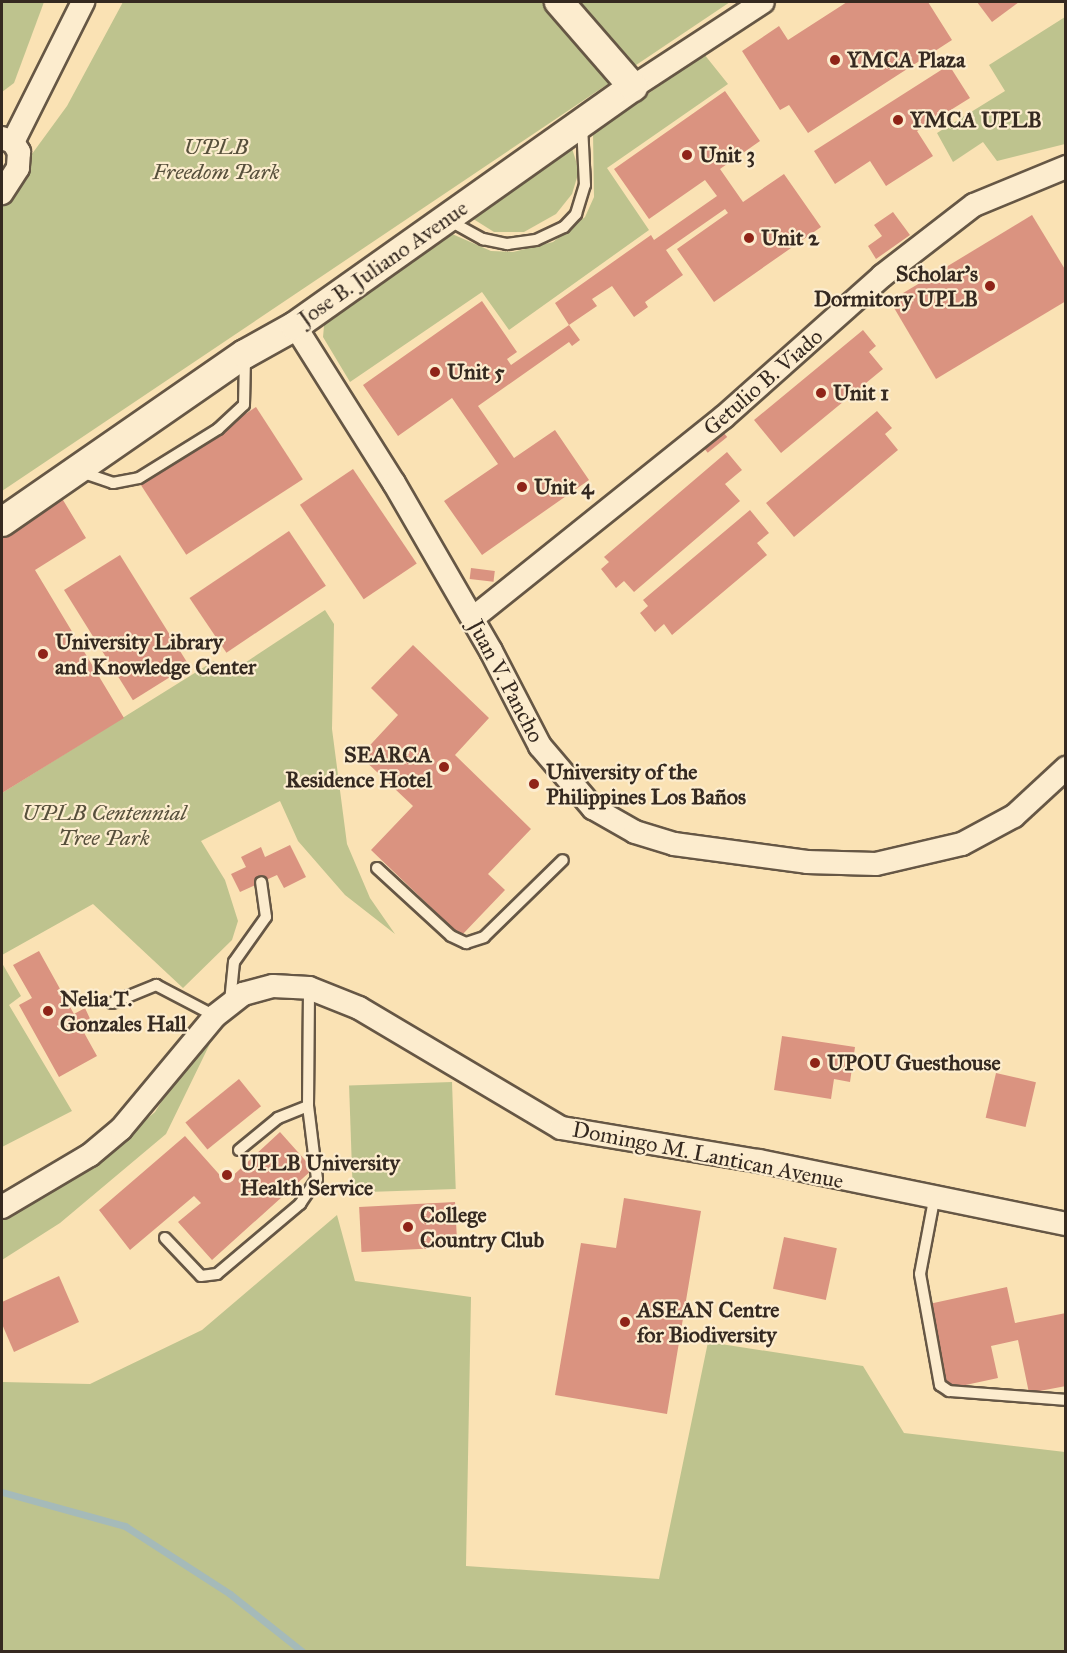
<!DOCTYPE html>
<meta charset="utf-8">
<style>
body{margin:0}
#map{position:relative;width:1067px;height:1653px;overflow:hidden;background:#fae2b4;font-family:"IM FELL Great Primer",serif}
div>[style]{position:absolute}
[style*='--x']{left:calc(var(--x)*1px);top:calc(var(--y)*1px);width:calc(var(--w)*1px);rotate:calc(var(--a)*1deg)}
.green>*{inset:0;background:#bec38e;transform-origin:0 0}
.stream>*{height:7px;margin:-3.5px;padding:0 3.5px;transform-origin:3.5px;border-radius:3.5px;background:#a5bab9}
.building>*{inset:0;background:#da9380;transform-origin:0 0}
.roads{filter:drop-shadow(2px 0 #665745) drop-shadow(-2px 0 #665745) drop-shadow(0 2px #665745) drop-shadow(0 -2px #665745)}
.service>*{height:10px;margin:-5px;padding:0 5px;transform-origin:5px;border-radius:5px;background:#fcecce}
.minor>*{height:22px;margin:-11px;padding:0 11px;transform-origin:11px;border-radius:11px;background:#fcecce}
.tertiary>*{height:28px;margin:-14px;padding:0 14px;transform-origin:14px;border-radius:14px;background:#fcecce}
.dots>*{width:16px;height:16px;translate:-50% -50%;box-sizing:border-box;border:3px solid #fcecce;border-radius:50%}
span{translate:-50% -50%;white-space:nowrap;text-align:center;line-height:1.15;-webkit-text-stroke:4.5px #fcecce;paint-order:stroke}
.poi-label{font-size:22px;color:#352920;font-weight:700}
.left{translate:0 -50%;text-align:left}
.right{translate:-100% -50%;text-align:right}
.park-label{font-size:22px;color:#57503c;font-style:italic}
.street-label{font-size:22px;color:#352920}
.frame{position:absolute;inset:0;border:3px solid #352920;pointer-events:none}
</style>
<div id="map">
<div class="green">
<i style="clip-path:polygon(2px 2px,44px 2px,14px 83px,2px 92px)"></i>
<i style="clip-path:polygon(123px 2px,730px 2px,2px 491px,2px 195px,67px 106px)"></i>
<i style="clip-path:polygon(1065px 17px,1065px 144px,997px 161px,983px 142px,953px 162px,937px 133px,1005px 91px,989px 65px)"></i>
<i style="clip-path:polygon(704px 54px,728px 84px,607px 168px,649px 230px,509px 330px,482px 292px,350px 382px,323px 337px,325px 315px,443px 230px,491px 251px,513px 252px,553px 242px,585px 217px,594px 197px,593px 133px)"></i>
<i style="clip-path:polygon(571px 145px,579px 171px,572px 194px,556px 214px,524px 232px,494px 232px,467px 215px)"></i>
<i style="clip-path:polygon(325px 610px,334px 624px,332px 729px,347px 844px,370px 898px,395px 934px,345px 895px,298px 841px,280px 801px,201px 841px,225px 880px,238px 921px,232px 940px,183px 988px,93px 904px,2px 955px,2px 793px,214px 661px,228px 674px)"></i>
<i style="clip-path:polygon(2px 963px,21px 996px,9px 1005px,72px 1111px,2px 1147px)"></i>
<i style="clip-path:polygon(221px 1021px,166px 1134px,60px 1223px,2px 1260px,2px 1197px,97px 1161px,155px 1112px,203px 1035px)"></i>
<i style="left:452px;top:1082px;width:107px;height:103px;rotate:88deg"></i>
<i style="clip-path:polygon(337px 1215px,355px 1281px,471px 1297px,466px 1566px,659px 1579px,708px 1342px,863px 1366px,904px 1433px,1065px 1452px,1065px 1651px,2px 1651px,2px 1382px,90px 1384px,202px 1330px)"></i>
</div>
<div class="stream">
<i style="--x:2;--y:1492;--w:128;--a:15.5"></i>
<i style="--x:125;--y:1526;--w:125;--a:32.9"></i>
<i style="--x:230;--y:1594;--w:93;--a:38.5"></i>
</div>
<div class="building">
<i style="clip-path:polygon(847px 2px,928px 2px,952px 40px,808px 133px,789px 105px,780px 110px,742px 51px,779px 26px,788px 40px)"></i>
<i style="clip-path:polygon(977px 2px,1019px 2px,992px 22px)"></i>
<i style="clip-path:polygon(949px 65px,970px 98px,917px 131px,933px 156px,886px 186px,870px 161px,835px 184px,814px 151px)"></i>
<i style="clip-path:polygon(725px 91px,760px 141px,720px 169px,743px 202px,784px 174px,821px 227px,714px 302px,677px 249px,728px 213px,725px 209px,666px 250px,683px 275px,645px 302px,648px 307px,634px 317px,612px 286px,592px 299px,597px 306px,569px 325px,555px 303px,651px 235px,654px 240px,717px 196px,705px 180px,649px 219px,614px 169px)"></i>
<i style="clip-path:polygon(893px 212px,910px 235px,876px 259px,868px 246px,882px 236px,874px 225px)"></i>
<i style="clip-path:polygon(1032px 215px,1066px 271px,1066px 301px,936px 379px,890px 301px)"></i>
<i style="clip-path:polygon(482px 301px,517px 352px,507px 359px,511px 365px,569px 325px,580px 340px,572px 346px,569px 342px,478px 406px,514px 458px,555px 430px,589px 480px,482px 555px,444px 501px,498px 464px,452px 398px,398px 436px,363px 385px)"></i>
<i style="clip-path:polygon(863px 330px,876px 346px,869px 352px,883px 369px,781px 453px,754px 420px)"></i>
<i style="left:256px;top:407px;width:86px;height:139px;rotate:57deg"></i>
<i style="clip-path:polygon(877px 411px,892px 428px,885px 434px,898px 450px,794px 537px,766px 503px)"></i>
<i style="left:719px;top:427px;width:13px;height:25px;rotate:51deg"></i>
<i style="clip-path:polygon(727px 452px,742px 470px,725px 484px,740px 501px,634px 592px,624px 581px,616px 588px,601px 569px,609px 562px,604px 557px)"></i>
<i style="left:353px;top:469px;width:114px;height:64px;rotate:56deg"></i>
<i style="clip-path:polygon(60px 495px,86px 538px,35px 570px,124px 718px,2px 793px,2px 532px)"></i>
<i style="clip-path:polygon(750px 510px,769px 533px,757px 543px,767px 555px,672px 635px,664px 624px,655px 632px,640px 613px,648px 606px,643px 600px)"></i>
<i style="left:289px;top:531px;width:66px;height:120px;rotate:56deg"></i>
<i style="left:120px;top:555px;width:130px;height:66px;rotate:58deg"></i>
<i style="left:471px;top:568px;width:24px;height:11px;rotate:7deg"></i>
<i style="clip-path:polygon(413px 645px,489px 718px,455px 755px,531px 829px,488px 874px,505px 890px,461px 936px,371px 850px,413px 806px,360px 756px,398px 715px,371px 688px)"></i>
<i style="clip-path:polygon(290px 845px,306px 877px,284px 888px,277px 875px,240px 892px,231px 874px,246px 867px,241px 857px,261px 847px,265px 857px)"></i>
<i style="clip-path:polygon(39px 951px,74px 1014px,85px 1008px,92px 1023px,82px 1029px,97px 1056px,59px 1077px,19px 1005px,32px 998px,13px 965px)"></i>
<i style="clip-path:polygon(782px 1036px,855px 1047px,850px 1082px,834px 1079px,831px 1099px,774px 1090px)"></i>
<i style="left:996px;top:1073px;width:41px;height:46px;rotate:13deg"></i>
<i style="left:239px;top:1079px;width:35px;height:69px;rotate:51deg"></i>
<i style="clip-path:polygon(280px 1132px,313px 1169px,212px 1260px,178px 1222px,201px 1203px,194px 1196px,130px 1250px,99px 1210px,185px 1136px,226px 1182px)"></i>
<i style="clip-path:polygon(624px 1198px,701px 1211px,667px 1414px,555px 1395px,581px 1243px,616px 1248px)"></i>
<i style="left:455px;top:1202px;width:45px;height:96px;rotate:87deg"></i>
<i style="left:784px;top:1237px;width:54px;height:53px;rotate:12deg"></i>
<i style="clip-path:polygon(59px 1276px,79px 1322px,14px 1352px,2px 1324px,2px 1302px)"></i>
<i style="clip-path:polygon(1007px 1287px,1015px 1323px,1066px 1313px,1066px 1386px,1029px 1393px,1018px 1340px,991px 1346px,998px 1378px,947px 1389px,929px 1304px)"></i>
</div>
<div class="roads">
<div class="service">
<i style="--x:450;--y:221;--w:38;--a:29"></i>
<i style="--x:483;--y:239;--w:25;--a:12"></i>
<i style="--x:507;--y:244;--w:29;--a:-8"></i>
<i style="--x:536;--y:240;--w:31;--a:-25"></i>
<i style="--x:564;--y:227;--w:18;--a:-47"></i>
<i style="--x:576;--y:214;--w:30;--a:-73"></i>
<i style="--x:585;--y:185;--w:59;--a:-92.9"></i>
<i style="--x:81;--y:472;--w:34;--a:19"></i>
<i style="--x:113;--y:483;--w:26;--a:-11"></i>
<i style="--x:139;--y:478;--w:93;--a:-31.8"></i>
<i style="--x:218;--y:429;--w:35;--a:-43"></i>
<i style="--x:244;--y:405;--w:47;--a:-88.8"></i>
<i style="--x:377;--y:868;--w:100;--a:42.6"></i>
<i style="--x:451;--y:936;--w:17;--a:25"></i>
<i style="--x:466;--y:943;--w:19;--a:-18"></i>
<i style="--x:484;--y:937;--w:110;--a:-44.3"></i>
<i style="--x:230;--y:1002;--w:40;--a:-84.3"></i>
<i style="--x:234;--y:962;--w:55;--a:-54.6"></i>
<i style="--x:266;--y:917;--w:35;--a:-98"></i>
<i style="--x:112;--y:1003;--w:48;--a:-22.2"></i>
<i style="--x:156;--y:985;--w:67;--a:27.7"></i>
<i style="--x:239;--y:1150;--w:50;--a:-39.4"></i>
<i style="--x:278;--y:1118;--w:32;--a:-22"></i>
<i style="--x:934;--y:1200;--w:75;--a:100.7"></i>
<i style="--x:920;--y:1274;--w:113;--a:79.8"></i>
<i style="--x:940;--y:1385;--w:11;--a:34"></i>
<i style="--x:949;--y:1391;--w:117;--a:4.4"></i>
<i style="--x:165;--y:1238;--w:52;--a:46.5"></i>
<i style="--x:201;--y:1276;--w:16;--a:-7"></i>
<i style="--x:217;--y:1274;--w:109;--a:-40.1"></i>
<i style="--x:300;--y:1204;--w:30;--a:-56"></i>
<i style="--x:317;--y:1179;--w:74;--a:-97"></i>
<i style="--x:308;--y:1106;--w:118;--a:-89.5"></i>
</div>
<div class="minor">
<i style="--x:633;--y:87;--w:155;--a:-33.2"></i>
<i style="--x:2;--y:138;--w:12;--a:20"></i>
<i style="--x:13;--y:142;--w:12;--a:59"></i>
<i style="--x:19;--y:152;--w:16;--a:94"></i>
<i style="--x:18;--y:168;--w:30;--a:123"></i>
<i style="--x:13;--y:142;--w:157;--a:-63.4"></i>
<i style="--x:295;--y:326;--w:186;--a:57.8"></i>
<i style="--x:394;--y:483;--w:194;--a:60"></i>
<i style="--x:491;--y:651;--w:107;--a:62.7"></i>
<i style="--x:540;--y:746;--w:82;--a:49.5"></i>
<i style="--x:593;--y:808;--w:48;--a:29.7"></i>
<i style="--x:635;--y:832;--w:41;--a:17.1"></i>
<i style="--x:674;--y:844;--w:134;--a:7.7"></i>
<i style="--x:807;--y:862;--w:69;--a:1.7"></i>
<i style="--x:876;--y:864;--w:88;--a:-13.1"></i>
<i style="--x:962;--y:844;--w:59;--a:-28.3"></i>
<i style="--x:1014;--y:816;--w:71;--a:-42.7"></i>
<i style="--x:473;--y:618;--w:322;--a:-38.7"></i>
<i style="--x:724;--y:417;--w:212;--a:-41.7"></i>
<i style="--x:882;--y:276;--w:116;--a:-37.7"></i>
<i style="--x:974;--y:205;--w:100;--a:-22.4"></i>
<i style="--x:2;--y:1207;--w:102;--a:-30.6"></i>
<i style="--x:90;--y:1155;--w:40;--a:-40"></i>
<i style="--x:121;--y:1129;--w:147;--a:-50.2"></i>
<i style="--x:215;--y:1016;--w:36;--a:-38"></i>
<i style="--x:243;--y:994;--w:31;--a:-15"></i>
<i style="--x:273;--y:986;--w:36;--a:3"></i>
<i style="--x:309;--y:988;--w:54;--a:21.8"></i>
<i style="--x:359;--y:1008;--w:235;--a:30.7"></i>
<i style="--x:561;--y:1128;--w:201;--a:9.5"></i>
<i style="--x:759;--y:1161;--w:313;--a:11.6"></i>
</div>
<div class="tertiary">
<i style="--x:2;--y:522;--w:295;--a:-34.7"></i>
<i style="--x:245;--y:354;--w:57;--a:-29.2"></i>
<i style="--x:295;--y:326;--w:414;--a:-35.3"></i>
<i style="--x:633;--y:87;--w:113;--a:-131"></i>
</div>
</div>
<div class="dots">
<i style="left:835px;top:60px;background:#8f2418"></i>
<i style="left:898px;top:120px;background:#8f2418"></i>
<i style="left:687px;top:155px;background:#8f2418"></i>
<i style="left:749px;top:238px;background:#8f2418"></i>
<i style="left:990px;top:286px;background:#8f2418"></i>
<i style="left:435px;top:372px;background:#8f2418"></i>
<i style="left:821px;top:393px;background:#8f2418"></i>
<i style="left:522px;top:487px;background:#8f2418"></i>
<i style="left:43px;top:654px;background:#8f2418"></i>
<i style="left:444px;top:767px;background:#8f2418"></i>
<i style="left:534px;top:784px;background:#8f2418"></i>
<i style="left:48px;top:1011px;background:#8f2418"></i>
<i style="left:815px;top:1063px;background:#8f2418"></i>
<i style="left:227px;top:1175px;background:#8f2418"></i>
<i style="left:408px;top:1227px;background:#8f2418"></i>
<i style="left:625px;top:1322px;background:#8f2418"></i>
</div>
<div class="poi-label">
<span class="left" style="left:847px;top:60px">YMCA Plaza</span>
<span class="left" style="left:910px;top:120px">YMCA UPLB</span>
<span class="left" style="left:699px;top:155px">Unit 3</span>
<span class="left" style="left:761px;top:238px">Unit 2</span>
<span class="right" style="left:978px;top:286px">Scholar's<br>Dormitory UPLB</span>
<span class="left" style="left:447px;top:372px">Unit 5</span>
<span class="left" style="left:833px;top:393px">Unit 1</span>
<span class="left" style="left:534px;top:487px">Unit 4</span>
<span class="left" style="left:55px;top:654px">University Library<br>and Knowledge Center</span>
<span class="right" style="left:432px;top:767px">SEARCA<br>Residence Hotel</span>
<span class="left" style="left:546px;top:784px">University of the<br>Philippines Los Baños</span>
<span class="left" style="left:60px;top:1011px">Nelia T.<br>Gonzales Hall</span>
<span class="left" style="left:827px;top:1063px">UPOU Guesthouse</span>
<span class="left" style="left:240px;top:1175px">UPLB University<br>Health Service</span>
<span class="left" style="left:420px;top:1227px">College<br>Country Club</span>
<span class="left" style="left:637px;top:1322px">ASEAN Centre<br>for Biodiversity</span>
</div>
<div class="park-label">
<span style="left:216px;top:159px">UPLB<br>Freedom Park</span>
<span style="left:104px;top:825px">UPLB Centennial<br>Tree Park</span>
</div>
<div class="street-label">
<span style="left:383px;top:263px;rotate:-35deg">Jose B. Juliano Avenue</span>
<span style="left:763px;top:382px;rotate:-41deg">Getulio B. Viado</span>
<span style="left:506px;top:681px;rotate:62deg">Juan V. Pancho</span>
<span style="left:708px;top:1155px;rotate:11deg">Domingo M. Lantican Avenue</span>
</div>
<div class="frame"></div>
</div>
